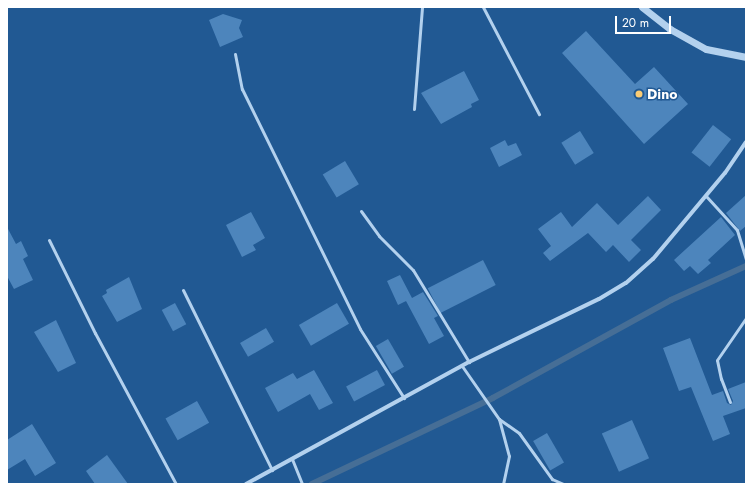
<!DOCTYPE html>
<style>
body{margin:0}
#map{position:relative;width:753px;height:491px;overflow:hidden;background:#215993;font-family:Jost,sans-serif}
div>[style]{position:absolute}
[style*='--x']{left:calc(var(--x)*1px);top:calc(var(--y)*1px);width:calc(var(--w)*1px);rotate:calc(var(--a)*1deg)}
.stream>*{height:5.5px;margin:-2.75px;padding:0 2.75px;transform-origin:2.75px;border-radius:2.75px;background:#466e96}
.building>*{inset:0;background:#4d85bc;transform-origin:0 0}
.service>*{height:3px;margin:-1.5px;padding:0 1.5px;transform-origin:1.5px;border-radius:1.5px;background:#b3d1ee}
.minor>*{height:4px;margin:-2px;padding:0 2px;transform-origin:2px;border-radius:2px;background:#b3d1ee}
.tertiary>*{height:7px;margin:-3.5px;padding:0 3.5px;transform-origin:3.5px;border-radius:3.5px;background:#b3d1ee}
.dots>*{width:11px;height:11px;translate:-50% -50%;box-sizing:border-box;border:2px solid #215993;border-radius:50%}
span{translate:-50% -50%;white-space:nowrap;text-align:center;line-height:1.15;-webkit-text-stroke:3px #215993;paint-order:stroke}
.poi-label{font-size:14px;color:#fff;font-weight:700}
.left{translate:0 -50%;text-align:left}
.frame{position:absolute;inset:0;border:8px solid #fff;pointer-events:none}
.scale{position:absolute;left:615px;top:16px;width:56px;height:18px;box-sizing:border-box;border:2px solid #fff;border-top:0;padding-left:5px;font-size:12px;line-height:14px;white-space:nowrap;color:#fff;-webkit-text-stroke:3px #215993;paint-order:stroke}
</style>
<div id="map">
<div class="stream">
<i style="--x:312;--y:484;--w:200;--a:-25.4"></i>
<i style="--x:493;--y:398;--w:203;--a:-28.8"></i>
<i style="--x:671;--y:300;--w:82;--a:-24.4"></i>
</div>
<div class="building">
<i style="clip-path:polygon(223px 14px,242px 20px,239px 28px,243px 37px,220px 47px,209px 20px)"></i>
<i style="clip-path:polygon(586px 31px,635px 84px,654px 67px,688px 104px,644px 144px,562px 53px)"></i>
<i style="clip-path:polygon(464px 71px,479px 100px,471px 104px,472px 107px,441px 124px,421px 93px)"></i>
<i style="left:713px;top:125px;width:23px;height:35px;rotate:38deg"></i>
<i style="left:580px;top:131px;width:26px;height:22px;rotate:58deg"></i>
<i style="clip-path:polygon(505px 140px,508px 146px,516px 143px,522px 155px,499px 167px,490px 148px)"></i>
<i style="left:345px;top:161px;width:27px;height:26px;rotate:59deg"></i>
<i style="clip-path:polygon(746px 195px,746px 226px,740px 231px,726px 213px)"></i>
<i style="clip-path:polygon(648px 196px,661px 210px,631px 240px,641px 250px,629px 262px,613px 245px,606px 252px,588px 233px,550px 261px,543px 253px,551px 246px,538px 229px,561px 212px,572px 227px,597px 203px,618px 225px)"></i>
<i style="clip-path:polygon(251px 212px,265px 238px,253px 245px,256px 250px,242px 257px,226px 225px)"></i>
<i style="clip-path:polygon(721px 217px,735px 235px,708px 260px,711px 263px,698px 274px,690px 266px,684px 271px,674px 260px)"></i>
<i style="clip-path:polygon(7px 227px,16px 244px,21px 241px,28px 256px,23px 259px,33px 280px,14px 289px,7px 276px)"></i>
<i style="left:483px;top:260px;width:28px;height:62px;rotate:63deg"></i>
<i style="clip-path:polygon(400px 275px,412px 298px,423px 292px,438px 316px,434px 318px,444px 336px,429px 344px,406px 301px,408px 300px,398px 305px,387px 281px)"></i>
<i style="clip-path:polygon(129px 277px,142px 309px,117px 322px,102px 296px,107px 293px,106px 290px)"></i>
<i style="left:175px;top:303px;width:24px;height:15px;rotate:62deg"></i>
<i style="left:337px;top:303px;width:24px;height:44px;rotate:60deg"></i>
<i style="clip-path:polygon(56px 320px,76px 363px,58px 372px,34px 332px)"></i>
<i style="left:266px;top:328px;width:16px;height:30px;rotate:60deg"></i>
<i style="clip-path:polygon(690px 338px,712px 395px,723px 391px,727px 403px,731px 405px,733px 401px,728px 389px,746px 382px,746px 408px,723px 416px,730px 434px,713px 441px,691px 387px,679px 391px,663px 348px)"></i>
<i style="left:388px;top:339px;width:32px;height:14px;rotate:60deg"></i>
<i style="clip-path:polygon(314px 370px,333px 403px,319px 410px,310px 394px,278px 412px,265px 388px,293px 373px,297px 379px)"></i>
<i style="left:377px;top:370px;width:17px;height:35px;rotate:62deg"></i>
<i style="left:197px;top:401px;width:25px;height:36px;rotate:61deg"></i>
<i style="left:632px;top:420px;width:42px;height:33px;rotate:66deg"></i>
<i style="clip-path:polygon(32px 424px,56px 463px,35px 476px,25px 459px,7px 470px,7px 440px)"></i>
<i style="left:547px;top:433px;width:34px;height:16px;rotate:60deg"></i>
<i style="clip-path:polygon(107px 455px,128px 484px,95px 484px,86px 471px)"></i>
</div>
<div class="service">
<i style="--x:483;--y:7;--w:121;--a:62.4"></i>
<i style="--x:235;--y:54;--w:36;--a:79"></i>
<i style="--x:242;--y:89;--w:267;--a:63.8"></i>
<i style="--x:360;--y:329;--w:82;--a:57.5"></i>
<i style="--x:414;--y:109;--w:102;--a:-85.5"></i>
<i style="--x:706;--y:196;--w:46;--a:47.6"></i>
<i style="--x:737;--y:230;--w:30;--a:73"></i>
<i style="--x:361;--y:211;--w:31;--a:54"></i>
<i style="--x:379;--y:236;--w:48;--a:45"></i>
<i style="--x:413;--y:270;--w:108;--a:58.7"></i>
<i style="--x:49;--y:240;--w:104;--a:63.7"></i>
<i style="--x:95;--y:333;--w:171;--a:61.8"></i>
<i style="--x:183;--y:290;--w:201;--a:63.7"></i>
<i style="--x:462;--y:366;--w:65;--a:55.1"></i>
<i style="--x:499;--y:419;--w:38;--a:75"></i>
<i style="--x:509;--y:456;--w:29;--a:102"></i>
<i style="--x:730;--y:402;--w:25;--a:-111"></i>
<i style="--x:721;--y:379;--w:19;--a:-102"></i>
<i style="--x:717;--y:360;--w:51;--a:-55.4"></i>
<i style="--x:499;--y:419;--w:24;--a:35"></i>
<i style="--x:519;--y:433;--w:57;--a:54.3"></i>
<i style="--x:552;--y:479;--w:12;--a:24"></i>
<i style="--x:292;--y:459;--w:27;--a:68"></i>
</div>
<div class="minor">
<i style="--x:246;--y:484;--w:254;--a:-28.7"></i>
<i style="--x:469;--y:362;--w:144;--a:-25.9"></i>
<i style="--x:599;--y:299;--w:31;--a:-31"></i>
<i style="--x:626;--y:283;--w:36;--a:-42"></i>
<i style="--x:653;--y:259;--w:112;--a:-50.1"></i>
<i style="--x:725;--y:173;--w:37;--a:-56"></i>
</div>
<div class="tertiary">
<i style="--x:642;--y:7;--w:36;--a:38"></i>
<i style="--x:670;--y:29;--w:41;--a:29.1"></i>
<i style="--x:706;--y:49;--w:41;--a:11.3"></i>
</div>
<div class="dots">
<i style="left:639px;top:94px;background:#facc75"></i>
</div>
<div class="poi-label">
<span class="left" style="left:647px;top:94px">Dino</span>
</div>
<div class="frame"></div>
<div class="scale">20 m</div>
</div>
